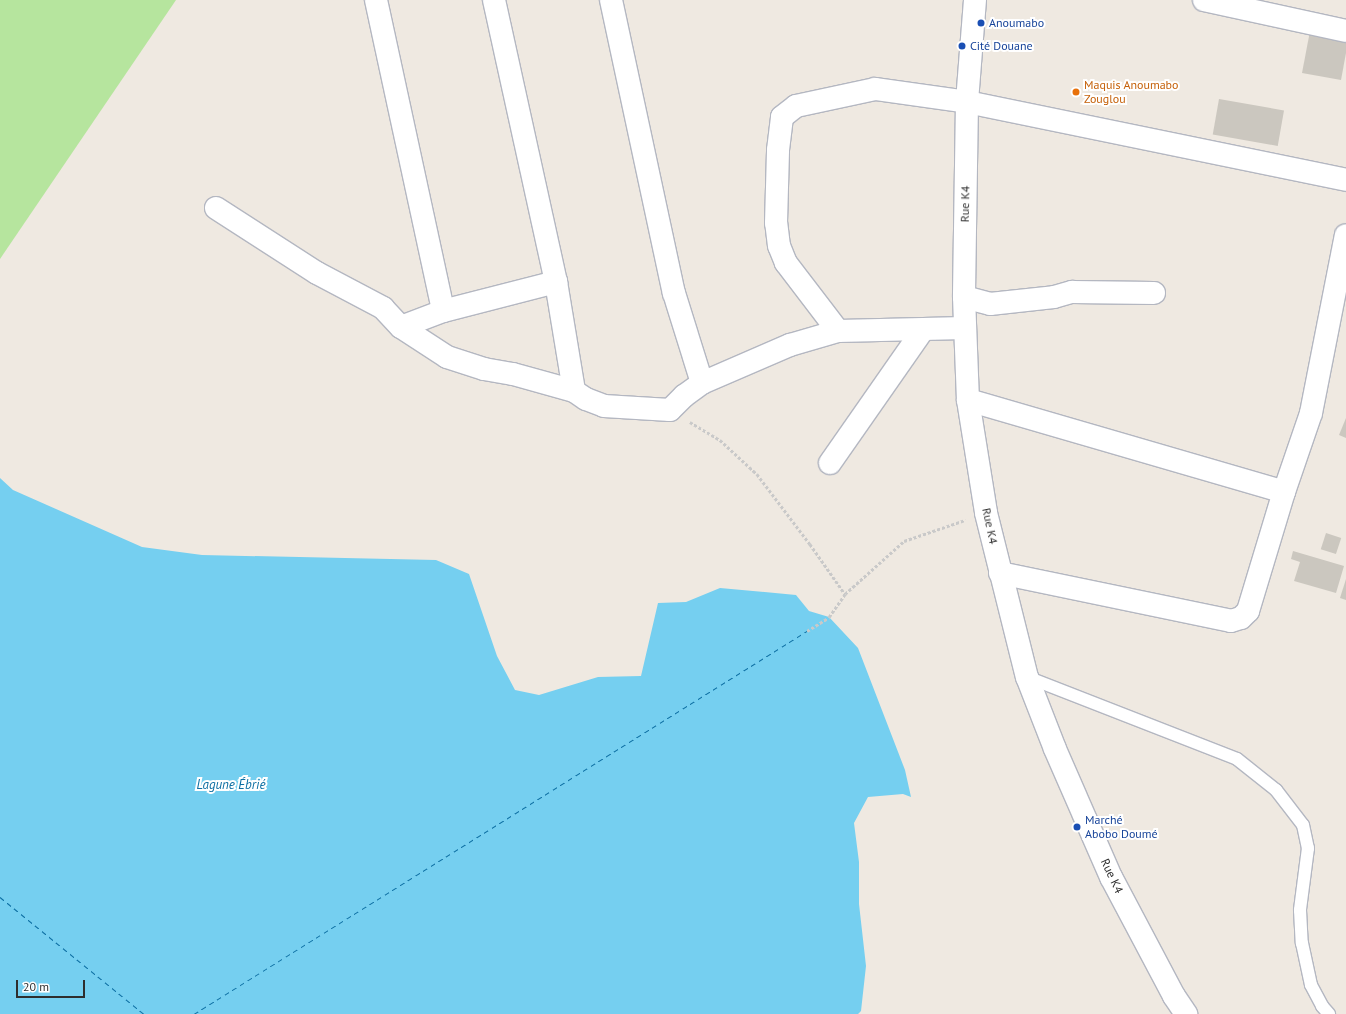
<!DOCTYPE html>
<meta charset="utf-8">
<style>
body{margin:0}
#map{position:relative;width:1346px;height:1014px;overflow:hidden;background:#efe9e1;font-family:"PT Sans",sans-serif}
div>[style]{position:absolute}
[style*='--x']{left:calc(var(--x)*1px);top:calc(var(--y)*1px);width:calc(var(--w)*1px);rotate:calc(var(--a)*1deg)}
.green>*{inset:0;background:#b6e59e}
.water>*{inset:0;background:#75cff0}
.ferry>*{height:1px;margin-top:-0.5px;transform-origin:0;background:repeating-linear-gradient(90deg,#0d6fa3 0 5px,transparent 0 9px)}
.building>*{inset:0;background:#cbc7bf;transform-origin:0 0}
.path>*{height:2.5px;margin-top:-1.25px;transform-origin:0;background:repeating-linear-gradient(90deg,#c9c9c9 0 3px,transparent 0 5px)}
.roads{filter:drop-shadow(1px 0 #b4b7c1) drop-shadow(-1px 0 #b4b7c1) drop-shadow(0 1px #b4b7c1) drop-shadow(0 -1px #b4b7c1)}
.service>*{height:12px;margin:-6px;padding:0 6px;transform-origin:6px;border-radius:6px;background:#fff}
.minor>*{height:22px;margin:-11px;padding:0 11px;transform-origin:11px;border-radius:11px;background:#fff}
.tertiary>*{height:22px;margin:-11px;padding:0 11px;transform-origin:11px;border-radius:11px;background:#fff}
.dots>*{width:11px;height:11px;translate:-50% -50%;box-sizing:border-box;border:2px solid #fff;border-radius:50%}
span{translate:-50% -50%;white-space:nowrap;text-align:center;line-height:1.15;-webkit-text-stroke:4px #fff;paint-order:stroke}
.transit-label{font-size:12px;color:#164399}
.left{translate:0 -50%;text-align:left}
.food-label{font-size:12px;color:#c56008}
.street-label{font-size:12px;color:#2e2e2e}
.water-label{font-size:13px;color:#0d6fa3;font-style:italic}
.scale{position:absolute;left:16px;top:980px;width:69px;height:18px;box-sizing:border-box;border:2px solid #2e2e2e;border-top:0;padding-left:5px;font-size:12px;line-height:14px;white-space:nowrap;color:#2e2e2e;-webkit-text-stroke:3px #fff;paint-order:stroke}
</style>
<div id="map">
<div class="green">
<i style="clip-path:polygon(0 0,176px 0,0 259px)"></i>
</div>
<div class="water">
<i style="clip-path:polygon(0 478px,13px 490px,142px 547px,202px 555px,436px 560px,469px 574px,497px 656px,515px 690px,539px 695px,598px 677px,641px 676px,658px 603px,686px 602px,720px 588px,796px 595px,809px 611px,829px 617px,858px 648px,905px 770px,911px 797px,903px 794px,868px 797px,854px 823px,859px 862px,859px 904px,866px 966px,861px 1011px,858px 1014px,0 1014px)"></i>
</div>
<div class="ferry">
<i style="--x:0;--y:897;--w:186;--a:39.1"></i>
<i style="--x:194;--y:1014;--w:723;--a:-32"></i>
</div>
<div class="building">
<i style="clip-path:polygon(1310px 31px,1346px 38px,1346px 53px,1341px 80px,1302px 73px)"></i>
<i style="left:1219px;top:99px;width:66px;height:36px;rotate:10deg"></i>
<i style="clip-path:polygon(1346px 418px,1346px 438px,1339px 435px)"></i>
<i style="left:1326px;top:533px;width:16px;height:17px;rotate:18deg"></i>
<i style="clip-path:polygon(1293px 551px,1344px 566px,1336px 593px,1294px 581px,1300px 562px,1291px 559px)"></i>
<i style="clip-path:polygon(1346px 579px,1346px 600px,1340px 598px)"></i>
</div>
<div class="path">
<i style="--x:690;--y:422;--w:35;--a:31"></i>
<i style="--x:720;--y:440;--w:50;--a:42.6"></i>
<i style="--x:757;--y:474;--w:88;--a:52.9"></i>
<i style="--x:810;--y:544;--w:61;--a:55"></i>
<i style="--x:807;--y:631;--w:26;--a:-32"></i>
<i style="--x:829;--y:617;--w:28;--a:-55"></i>
<i style="--x:845;--y:594;--w:79;--a:-41.9"></i>
<i style="--x:904;--y:541;--w:65;--a:-19"></i>
</div>
<div class="roads">
<div class="service">
<i style="--x:1027;--y:677;--w:225;--a:21.3"></i>
<i style="--x:1237;--y:759;--w:50;--a:38.5"></i>
<i style="--x:1276;--y:790;--w:44;--a:52.4"></i>
<i style="--x:1303;--y:825;--w:24;--a:78"></i>
<i style="--x:1308;--y:848;--w:63;--a:97.4"></i>
<i style="--x:1300;--y:910;--w:33;--a:87"></i>
<i style="--x:1302;--y:943;--w:43;--a:77.9"></i>
<i style="--x:1311;--y:985;--w:24;--a:62"></i>
<i style="--x:1322;--y:1006;--w:11;--a:49"></i>
</div>
<div class="minor">
<i style="--x:376;--y:0;--w:318;--a:77.8"></i>
<i style="--x:494;--y:0;--w:289;--a:77.6"></i>
<i style="--x:556;--y:282;--w:110;--a:80.6"></i>
<i style="--x:611;--y:0;--w:300;--a:77.9"></i>
<i style="--x:674;--y:293;--w:94;--a:72.7"></i>
<i style="--x:1204;--y:0;--w:145;--a:12.3"></i>
<i style="--x:216;--y:208;--w:120;--a:32.8"></i>
<i style="--x:317;--y:273;--w:75;--a:27.9"></i>
<i style="--x:383;--y:308;--w:26;--a:47"></i>
<i style="--x:401;--y:327;--w:55;--a:33.1"></i>
<i style="--x:447;--y:357;--w:39;--a:18"></i>
<i style="--x:484;--y:369;--w:29;--a:10"></i>
<i style="--x:513;--y:374;--w:63;--a:15.6"></i>
<i style="--x:574;--y:391;--w:14;--a:34"></i>
<i style="--x:586;--y:399;--w:19;--a:21"></i>
<i style="--x:604;--y:406;--w:66;--a:3.5"></i>
<i style="--x:670;--y:410;--w:20;--a:-45"></i>
<i style="--x:684;--y:396;--w:22;--a:-36"></i>
<i style="--x:702;--y:383;--w:96;--a:-23.4"></i>
<i style="--x:790;--y:345;--w:50;--a:-16.3"></i>
<i style="--x:838;--y:331;--w:127;--a:-1.4"></i>
<i style="--x:964;--y:297;--w:27;--a:15"></i>
<i style="--x:990;--y:304;--w:64;--a:-6.2"></i>
<i style="--x:1054;--y:297;--w:19;--a:-16"></i>
<i style="--x:1072;--y:292;--w:82;--a:0.7"></i>
<i style="--x:401;--y:327;--w:45;--a:-20.9"></i>
<i style="--x:443;--y:311;--w:117;--a:-14.4"></i>
<i style="--x:838;--y:331;--w:86;--a:-127.4"></i>
<i style="--x:786;--y:263;--w:18;--a:-112"></i>
<i style="--x:779;--y:246;--w:23;--a:-97"></i>
<i style="--x:776;--y:223;--w:73;--a:-88.4"></i>
<i style="--x:778;--y:150;--w:33;--a:-83"></i>
<i style="--x:782;--y:117;--w:18;--a:-38"></i>
<i style="--x:796;--y:106;--w:81;--a:-12.1"></i>
<i style="--x:875;--y:89;--w:93;--a:8"></i>
<i style="--x:967;--y:102;--w:387;--a:11.6"></i>
<i style="--x:968;--y:400;--w:329;--a:16.2"></i>
<i style="--x:830;--y:463;--w:161;--a:-55.1"></i>
<i style="--x:1000;--y:573;--w:236;--a:11.7"></i>
<i style="--x:1231;--y:621;--w:10;--a:-17"></i>
<i style="--x:1241;--y:618;--w:10;--a:-45"></i>
<i style="--x:1248;--y:611;--w:124;--a:-73.2"></i>
<i style="--x:1284;--y:492;--w:83;--a:-71.1"></i>
<i style="--x:1311;--y:413;--w:181;--a:-78.9"></i>
</div>
<div class="tertiary">
<i style="--x:975;--y:0;--w:102;--a:94.5"></i>
<i style="--x:967;--y:102;--w:195;--a:90.9"></i>
<i style="--x:964;--y:297;--w:103;--a:87.8"></i>
<i style="--x:968;--y:400;--w:114;--a:80.9"></i>
<i style="--x:986;--y:513;--w:169;--a:76"></i>
<i style="--x:1027;--y:677;--w:77;--a:68.7"></i>
<i style="--x:1055;--y:749;--w:140;--a:66.4"></i>
<i style="--x:1111;--y:877;--w:135;--a:62.1"></i>
<i style="--x:1174;--y:996;--w:22;--a:56"></i>
</div>
</div>
<div class="dots">
<i style="left:981px;top:23px;background:#1a4fb4"></i>
<i style="left:962px;top:46px;background:#1a4fb4"></i>
<i style="left:1076px;top:92px;background:#e8710a"></i>
<i style="left:1077px;top:827px;background:#1a4fb4"></i>
</div>
<div class="transit-label">
<span class="left" style="left:989px;top:23px">Anoumabo</span>
<span class="left" style="left:970px;top:46px">Cité Douane</span>
<span class="left" style="left:1085px;top:827px">Marché<br>Abobo Doumé</span>
</div>
<div class="food-label">
<span class="left" style="left:1084px;top:92px">Maquis Anoumabo<br>Zouglou</span>
</div>
<div class="street-label">
<span style="left:965px;top:204px;rotate:-89deg">Rue K4</span>
<span style="left:990px;top:526px;rotate:78deg">Rue K4</span>
<span style="left:1112px;top:876px;rotate:65deg">Rue K4</span>
</div>
<div class="water-label">
<span style="left:231px;top:785px">Lagune Ébrié</span>
</div>
<div class="scale">20 m</div>
</div>
